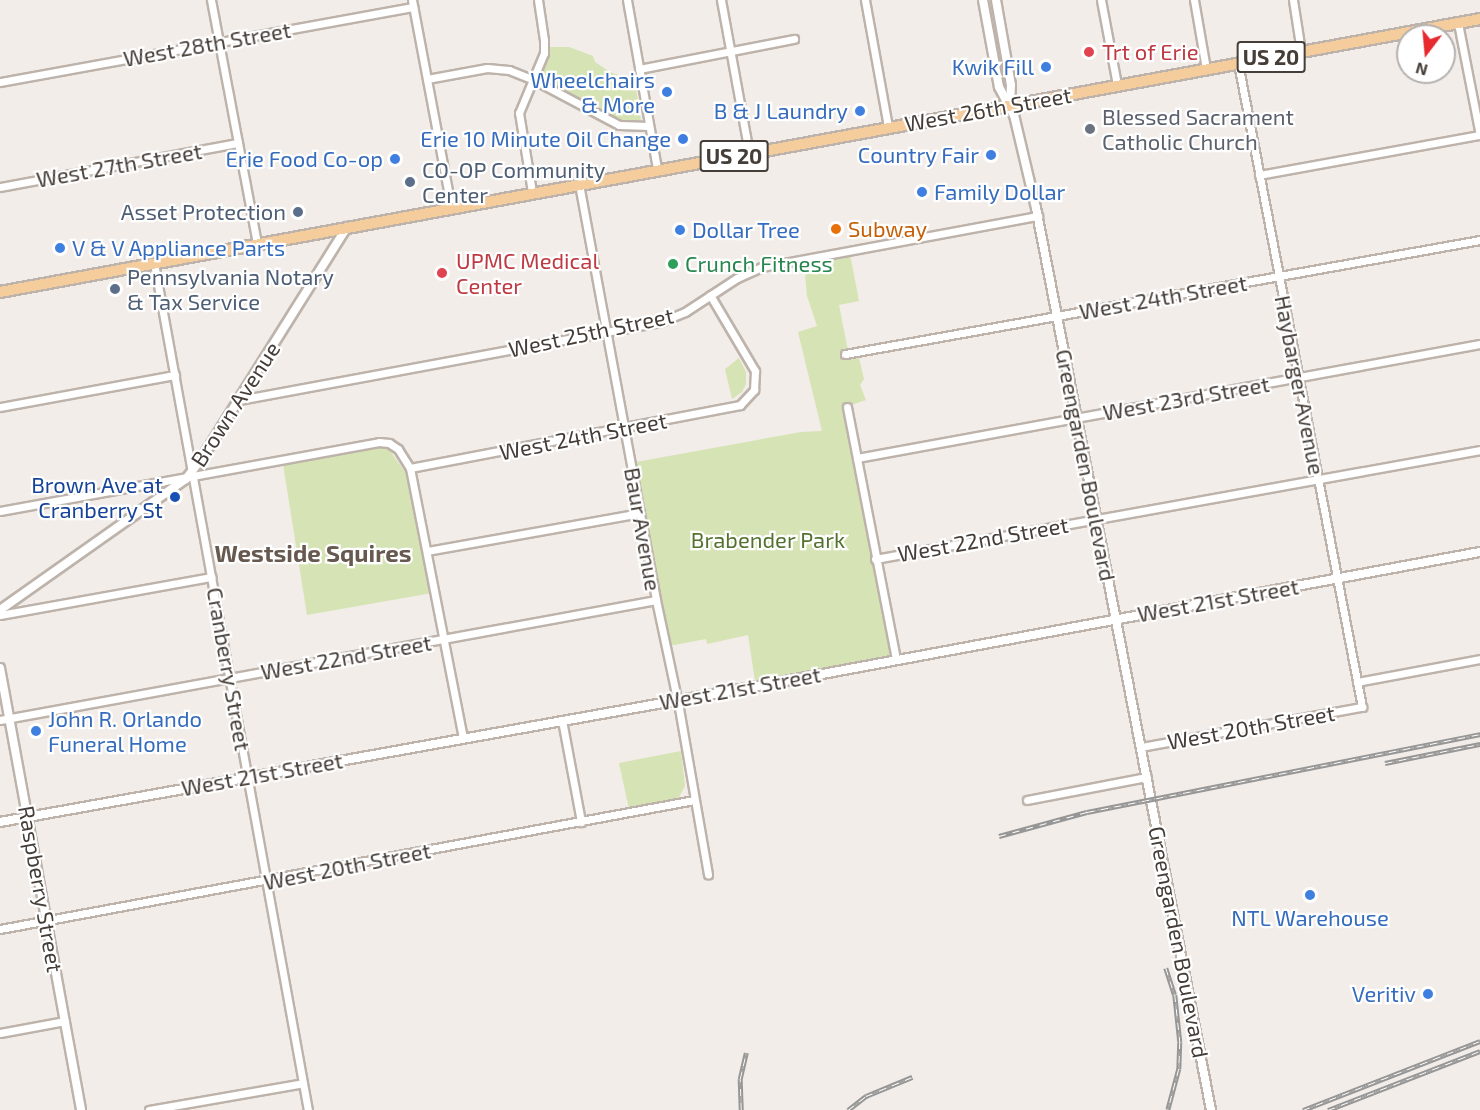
<!DOCTYPE html>
<style>
body{margin:0}
#map{position:relative;width:1480px;height:1110px;overflow:hidden;background:#f2ede8;font-family:"Exo 2",sans-serif}
div>[style]{position:absolute}
[style*='--x']{left:calc(var(--x)*1px);top:calc(var(--y)*1px);width:calc(var(--w)*1px);rotate:calc(var(--a)*1deg)}
.green>*{inset:0;background:#d6e3b4}
.roads{filter:drop-shadow(2px 0 #bdb3ab) drop-shadow(-2px 0 #bdb3ab) drop-shadow(0 2px #bdb3ab) drop-shadow(0 -2px #bdb3ab)}
.minor>*{height:7px;margin:-3.5px;padding:0 3.5px;transform-origin:3.5px;border-radius:3.5px;background:#fff}
.tertiary>*{height:8px;margin:-4px;padding:0 4px;transform-origin:4px;border-radius:4px;background:#fff}
.primary>*{height:10px;margin:-5px;padding:0 5px;transform-origin:5px;border-radius:5px;background:#f5cd9d}
.rail>*{height:4.5px;margin-top:-2.25px;transform-origin:0;background:repeating-linear-gradient(90deg,#fff 0 7px,#969696 0 14px);box-sizing:border-box;border-block:2px solid #969696}
.dots>*{width:16px;height:16px;translate:-50% -50%;box-sizing:border-box;border:3px solid #fff;border-radius:50%}
span{translate:-50% -50%;white-space:nowrap;text-align:center;line-height:1.15;-webkit-text-stroke:4.5px #fff;paint-order:stroke}
.shield-label span{padding:2px 4px;background:#fff;border:2px solid;border-radius:4px;-webkit-text-stroke-width:0}
.shield-label{font-size:21px;color:#453d37;font-weight:700}
.street-label{font-size:22px;color:#453d37}
.health-label{font-size:22px;color:#be3a42}
.left{translate:0 -50%;text-align:left}
.shop-label{font-size:22px;color:#366cbe}
.right{translate:-100% -50%;text-align:right}
.worship-label{font-size:22px;color:#5b616d}
.service-label{font-size:22px;color:#4e5e75}
.food-label{font-size:22px;color:#c56008}
.leisure-label{font-size:22px;color:#27864d}
.transit-label{font-size:22px;color:#164399}
.park-label{font-size:22px;color:#54722f}
.neighbourhood-label{font-size:24px;color:#67594f;font-weight:700}
.north{position:absolute;left:1396px;top:24px;width:60px;height:60px;box-sizing:border-box;background:#fff;border:2px solid #b5b1af;border-radius:50%;rotate:196deg;font-size:16px;font-weight:700;line-height:24px;text-align:center;color:#453d37}
.north::after{content:'';display:block;margin:auto;width:21px;height:27px;background:#e72a2f;clip-path:polygon(50% 0,100% 100%,50% 72%,0 100%)}
</style>
<div id="map">
<div class="green">
<i style="clip-path:polygon(548px 47px,569px 47px,593px 56px,595px 62px,610px 72px,635px 81px,641px 121px,624px 122px,615px 119px,541px 79px,539px 74px)"></i>
<i style="clip-path:polygon(850px 254px,859px 301px,839px 305px,848px 351px,846px 359px,859px 358px,864px 379px,860px 385px,866px 400px,843px 408px,890px 653px,886px 658px,755px 681px,748px 635px,707px 644px,706px 639px,669px 646px,651px 562px,636px 462px,801px 432px,822px 431px,798px 332px,817px 326px,807px 296px,804px 262px)"></i>
<i style="clip-path:polygon(739px 358px,746px 372px,746px 384px,742px 392px,732px 399px,725px 369px)"></i>
<i style="clip-path:polygon(380px 446px,388px 448px,407px 475px,432px 593px,307px 615px,283px 464px)"></i>
<i style="clip-path:polygon(681px 751px,685px 786px,678px 799px,629px 809px,619px 763px)"></i>
</div>
<div class="roads">
<div class="minor">
<i style="--x:211;--y:0;--w:248;--a:79.3"></i>
<i style="--x:412;--y:0;--w:211;--a:79.3"></i>
<i style="--x:627;--y:0;--w:172;--a:79.9"></i>
<i style="--x:721;--y:0;--w:156;--a:79.6"></i>
<i style="--x:865;--y:0;--w:129;--a:79.7"></i>
<i style="--x:1101;--y:0;--w:86;--a:79.3"></i>
<i style="--x:1194;--y:0;--w:70;--a:80.1"></i>
<i style="--x:1293;--y:0;--w:52;--a:81.1"></i>
<i style="--x:1458;--y:23;--w:114;--a:78.9"></i>
<i style="--x:639;--y:69;--w:158;--a:-11"></i>
<i style="--x:427;--y:79;--w:61;--a:-10.4"></i>
<i style="--x:487;--y:68;--w:22;--a:5"></i>
<i style="--x:509;--y:70;--w:27;--a:22"></i>
<i style="--x:534;--y:80;--w:96;--a:27.9"></i>
<i style="--x:619;--y:125;--w:30;--a:2"></i>
<i style="--x:0;--y:82;--w:420;--a:-10.3"></i>
<i style="--x:1259;--y:175;--w:225;--a:-10.3"></i>
<i style="--x:579;--y:184;--w:423;--a:79.5"></i>
<i style="--x:656;--y:600;--w:110;--a:78"></i>
<i style="--x:679;--y:708;--w:169;--a:80.1"></i>
<i style="--x:0;--y:187;--w:242;--a:-10.5"></i>
<i style="--x:532;--y:192;--w:80;--a:-99.3"></i>
<i style="--x:519;--y:113;--w:65;--a:-67.4"></i>
<i style="--x:544;--y:53;--w:13;--a:-90"></i>
<i style="--x:544;--y:40;--w:40;--a:-98.5"></i>
<i style="--x:154;--y:263;--w:861;--a:79.7"></i>
<i style="--x:845;--y:354;--w:645;--a:-10.18"></i>
<i style="--x:239;--y:400;--w:428;--a:-10.5"></i>
<i style="--x:660;--y:322;--w:27;--a:-22"></i>
<i style="--x:685;--y:312;--w:62;--a:-33.2"></i>
<i style="--x:737;--y:278;--w:27;--a:-24"></i>
<i style="--x:762;--y:267;--w:281;--a:-10.5"></i>
<i style="--x:0;--y:407;--w:178;--a:-10.4"></i>
<i style="--x:847;--y:407;--w:257;--a:79"></i>
<i style="--x:857;--y:458;--w:633;--a:-10.37"></i>
<i style="--x:410;--y:468;--w:336;--a:-10.8"></i>
<i style="--x:740;--y:405;--w:21;--a:-47"></i>
<i style="--x:754;--y:390;--w:19;--a:-87"></i>
<i style="--x:755;--y:371;--w:88;--a:-120.6"></i>
<i style="--x:0;--y:511;--w:385;--a:-10.3"></i>
<i style="--x:379;--y:442;--w:10;--a:6"></i>
<i style="--x:389;--y:443;--w:11;--a:34"></i>
<i style="--x:398;--y:449;--w:22;--a:58"></i>
<i style="--x:410;--y:468;--w:275;--a:78.9"></i>
<i style="--x:427;--y:551;--w:216;--a:-10.1"></i>
<i style="--x:875;--y:559;--w:615;--a:-10.21"></i>
<i style="--x:0;--y:615;--w:215;--a:-10.2"></i>
<i style="--x:1357;--y:682;--w:125;--a:-10.6"></i>
<i style="--x:0;--y:720;--w:667;--a:-10.37"></i>
<i style="--x:562;--y:720;--w:104;--a:79.4"></i>
<i style="--x:1141;--y:747;--w:225;--a:-10.3"></i>
<i style="--x:1362;--y:707;--w:656;--a:-100.9"></i>
<i style="--x:1027;--y:800;--w:122;--a:-10.9"></i>
<i style="--x:0;--y:929;--w:706;--a:-10.53"></i>
<i style="--x:0;--y:1033;--w:66;--a:-10.5"></i>
<i style="--x:149;--y:1110;--w:156;--a:-9.9"></i>
</div>
<div class="tertiary">
<i style="--x:983;--y:0;--w:88;--a:79.6"></i>
<i style="--x:999;--y:87;--w:32;--a:62"></i>
<i style="--x:1014;--y:115;--w:96;--a:76.7"></i>
<i style="--x:1036;--y:208;--w:919;--a:79.02"></i>
<i style="--x:996;--y:0;--w:86;--a:80"></i>
<i style="--x:1011;--y:85;--w:19;--a:93"></i>
<i style="--x:0;--y:610;--w:228;--a:-35.2"></i>
<i style="--x:186;--y:479;--w:30;--a:-53"></i>
<i style="--x:204;--y:455;--w:269;--a:-57.9"></i>
<i style="--x:0;--y:668;--w:449;--a:79.6"></i>
<i style="--x:0;--y:822;--w:775;--a:-10.18"></i>
<i style="--x:763;--y:685;--w:729;--a:-10.51"></i>
</div>
<div class="primary">
<i style="--x:0;--y:292;--w:1505;--a:-10.45"></i>
</div>
</div>
<div class="rail">
<i style="--x:1385;--y:763;--w:97;--a:-11.3"></i>
<i style="--x:999;--y:836;--w:91;--a:-15.3"></i>
<i style="--x:1087;--y:812;--w:401;--a:-11.2"></i>
<i style="--x:1166;--y:968;--w:28;--a:72"></i>
<i style="--x:1175;--y:995;--w:47;--a:83.9"></i>
<i style="--x:1180;--y:1042;--w:27;--a:92"></i>
<i style="--x:1179;--y:1069;--w:42;--a:105"></i>
<i style="--x:741;--y:1110;--w:31;--a:-92"></i>
<i style="--x:740;--y:1079;--w:27;--a:-77"></i>
<i style="--x:848;--y:1110;--w:23;--a:-38"></i>
<i style="--x:866;--y:1096;--w:50;--a:-22.4"></i>
<i style="--x:1303;--y:1110;--w:190;--a:-21.3"></i>
<i style="--x:1328;--y:1110;--w:163;--a:-21.2"></i>
</div>
<div class="dots">
<i style="left:1089px;top:52px;background:#e0444e"></i>
<i style="left:1046px;top:67px;background:#3f7fe0"></i>
<i style="left:667px;top:92px;background:#3f7fe0"></i>
<i style="left:860px;top:111px;background:#3f7fe0"></i>
<i style="left:1090px;top:129px;background:#6b7280"></i>
<i style="left:683px;top:139px;background:#3f7fe0"></i>
<i style="left:991px;top:155px;background:#3f7fe0"></i>
<i style="left:395px;top:159px;background:#3f7fe0"></i>
<i style="left:410px;top:182px;background:#5c6f8a"></i>
<i style="left:922px;top:192px;background:#3f7fe0"></i>
<i style="left:298px;top:212px;background:#5c6f8a"></i>
<i style="left:836px;top:229px;background:#e8710a"></i>
<i style="left:680px;top:230px;background:#3f7fe0"></i>
<i style="left:60px;top:248px;background:#3f7fe0"></i>
<i style="left:673px;top:264px;background:#2e9e5b"></i>
<i style="left:442px;top:273px;background:#e0444e"></i>
<i style="left:115px;top:289px;background:#5c6f8a"></i>
<i style="left:175px;top:497px;background:#1a4fb4"></i>
<i style="left:36px;top:731px;background:#3f7fe0"></i>
<i style="left:1310px;top:895px;background:#3f7fe0"></i>
<i style="left:1428px;top:994px;background:#3f7fe0"></i>
</div>
<div class="shield-label">
<span style="left:1271px;top:57px">US 20</span>
<span style="left:734px;top:156px">US 20</span>
</div>
<div class="street-label">
<span style="left:207px;top:44px;rotate:-10deg">West 28th Street</span>
<span style="left:988px;top:109px;rotate:-10deg">West 26th Street</span>
<span style="left:119px;top:165px;rotate:-10deg">West 27th Street</span>
<span style="left:1163px;top:297px;rotate:-10deg">West 24th Street</span>
<span style="left:591px;top:332px;rotate:-12deg">West 25th Street</span>
<span style="left:1300px;top:385px;rotate:79deg">Haybarger Avenue</span>
<span style="left:1186px;top:398px;rotate:-10deg">West 23rd Street</span>
<span style="left:235px;top:404px;rotate:-57deg">Brown Avenue</span>
<span style="left:583px;top:436px;rotate:-11deg">West 24th Street</span>
<span style="left:1086px;top:465px;rotate:79deg">Greengarden Boulevard</span>
<span style="left:643px;top:529px;rotate:80deg">Baur Avenue</span>
<span style="left:983px;top:539px;rotate:-10deg">West 22nd Street</span>
<span style="left:1218px;top:600px;rotate:-10deg">West 21st Street</span>
<span style="left:346px;top:657px;rotate:-10deg">West 22nd Street</span>
<span style="left:229px;top:669px;rotate:80deg">Cranberry Street</span>
<span style="left:740px;top:688px;rotate:-10deg">West 21st Street</span>
<span style="left:1251px;top:727px;rotate:-10deg">West 20th Street</span>
<span style="left:262px;top:774px;rotate:-10deg">West 21st Street</span>
<span style="left:347px;top:866px;rotate:-11deg">West 20th Street</span>
<span style="left:41px;top:889px;rotate:80deg">Raspberry Street</span>
<span style="left:1179px;top:942px;rotate:79deg">Greengarden Boulevard</span>
</div>
<div class="health-label">
<span class="left" style="left:1102px;top:52px">Trt of Erie</span>
<span class="left" style="left:456px;top:273px">UPMC Medical<br>Center</span>
</div>
<div class="shop-label">
<span class="right" style="left:1034px;top:67px">Kwik Fill</span>
<span class="right" style="left:655px;top:92px">Wheelchairs<br>&amp; More</span>
<span class="right" style="left:848px;top:111px">B &amp; J Laundry</span>
<span class="right" style="left:671px;top:139px">Erie 10 Minute Oil Change</span>
<span class="right" style="left:979px;top:155px">Country Fair</span>
<span class="right" style="left:383px;top:159px">Erie Food Co-op</span>
<span class="left" style="left:934px;top:192px">Family Dollar</span>
<span class="left" style="left:692px;top:230px">Dollar Tree</span>
<span class="left" style="left:72px;top:248px">V &amp; V Appliance Parts</span>
<span class="left" style="left:48px;top:731px">John R. Orlando<br>Funeral Home</span>
<span style="left:1310px;top:918px">NTL Warehouse</span>
<span class="right" style="left:1416px;top:994px">Veritiv</span>
</div>
<div class="worship-label">
<span class="left" style="left:1102px;top:129px">Blessed Sacrament<br>Catholic Church</span>
</div>
<div class="service-label">
<span class="left" style="left:422px;top:182px">CO-OP Community<br>Center</span>
<span class="right" style="left:286px;top:212px">Asset Protection</span>
<span class="left" style="left:127px;top:289px">Pennsylvania Notary<br>&amp; Tax Service</span>
</div>
<div class="food-label">
<span class="left" style="left:848px;top:229px">Subway</span>
</div>
<div class="leisure-label">
<span class="left" style="left:685px;top:264px">Crunch Fitness</span>
</div>
<div class="transit-label">
<span class="right" style="left:163px;top:497px">Brown Ave at<br>Cranberry St</span>
</div>
<div class="park-label">
<span style="left:768px;top:540px">Brabender Park</span>
</div>
<div class="neighbourhood-label">
<span style="left:313px;top:553px">Westside Squires</span>
</div>
<div class="north">N</div>
</div>
